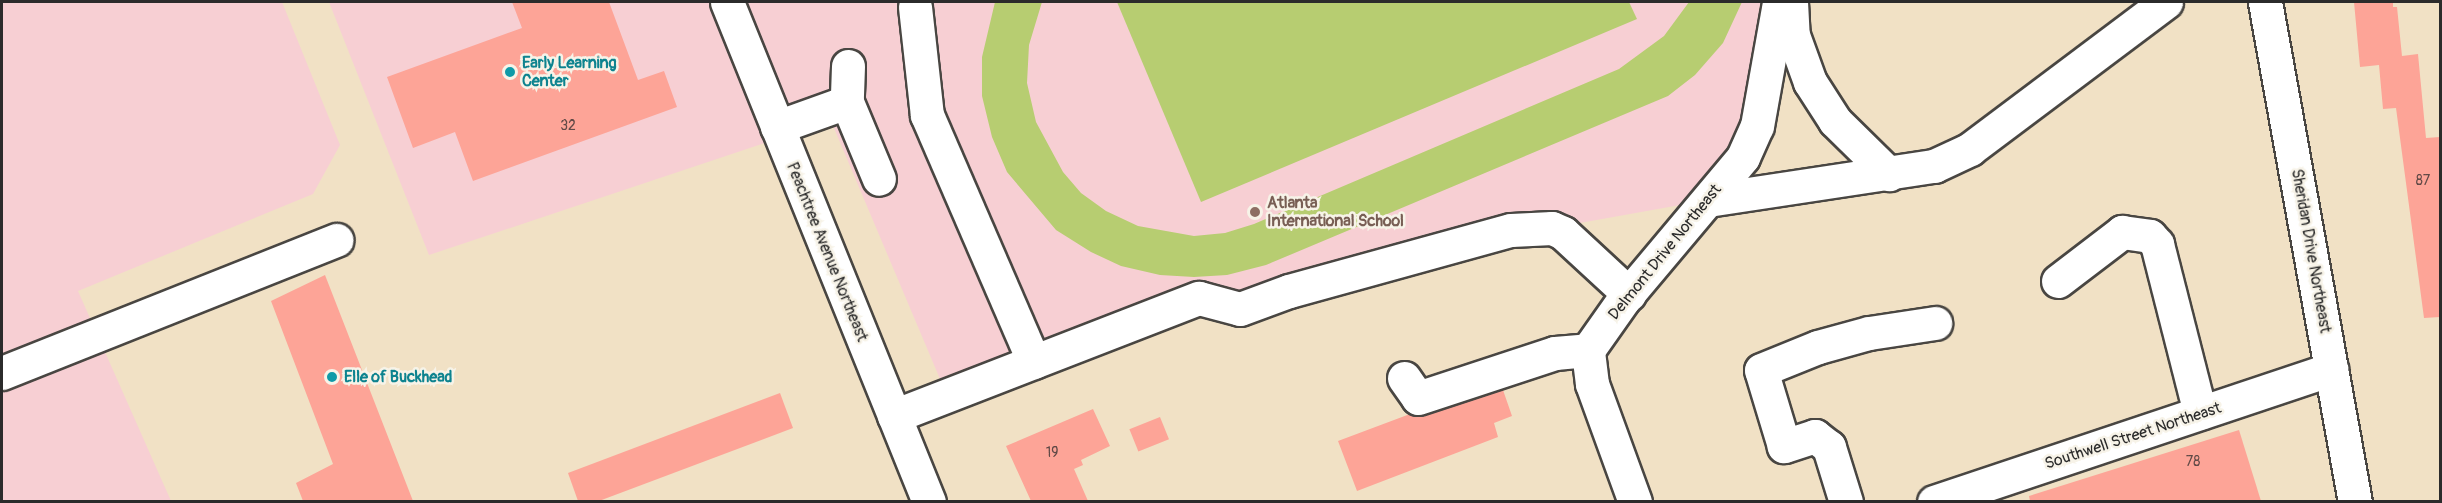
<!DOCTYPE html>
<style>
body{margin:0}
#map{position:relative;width:2442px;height:503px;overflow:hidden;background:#f1e1c5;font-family:Pangolin,sans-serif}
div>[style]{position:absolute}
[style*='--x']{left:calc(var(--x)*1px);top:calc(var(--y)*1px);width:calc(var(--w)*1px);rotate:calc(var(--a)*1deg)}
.built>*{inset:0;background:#f7cfd3}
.green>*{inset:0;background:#b7cd71}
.building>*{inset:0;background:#fda497;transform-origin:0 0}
.roads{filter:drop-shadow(2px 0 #494642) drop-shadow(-2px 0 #494642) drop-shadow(0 2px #494642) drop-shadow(0 -2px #494642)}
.minor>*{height:33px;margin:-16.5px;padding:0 16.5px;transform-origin:16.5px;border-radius:16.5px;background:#fff}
.dots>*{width:16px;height:16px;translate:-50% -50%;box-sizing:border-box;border:3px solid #f7f3e8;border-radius:50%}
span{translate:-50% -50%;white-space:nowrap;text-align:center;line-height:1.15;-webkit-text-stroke:5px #f7f3e8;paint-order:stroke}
.number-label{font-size:14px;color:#604946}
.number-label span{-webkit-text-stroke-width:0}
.culture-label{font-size:16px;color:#0d838f;font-weight:700}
.left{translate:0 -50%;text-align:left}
.education-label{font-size:16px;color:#785e54;font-weight:700}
.street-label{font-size:16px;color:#2b2b2b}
.frame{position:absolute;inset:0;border:3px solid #2b2b2b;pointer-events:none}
</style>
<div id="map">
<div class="built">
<i style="clip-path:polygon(2px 2px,282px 2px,340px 145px,313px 194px,78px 291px,171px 501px,2px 501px)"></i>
<i style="clip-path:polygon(329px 2px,1779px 2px,1757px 126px,1708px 200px,1552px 228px,1518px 224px,1113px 343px,951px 405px,831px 121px,429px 255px)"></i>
</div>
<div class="green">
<i style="clip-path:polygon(995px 2px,1042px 2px,1029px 45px,1027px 83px,1036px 122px,1063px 172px,1081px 193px,1106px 211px,1138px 226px,1194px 236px,1225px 233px,1254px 224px,1619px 69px,1664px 36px,1689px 2px,1742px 2px,1723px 43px,1695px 75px,1668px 96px,1266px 265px,1227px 275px,1194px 277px,1160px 275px,1121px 266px,1091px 252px,1056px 230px,1007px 172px,992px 137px,982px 96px,982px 57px)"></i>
<i style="clip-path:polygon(1117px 2px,1629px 2px,1637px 19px,1201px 202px)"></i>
</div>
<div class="building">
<i style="clip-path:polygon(512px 2px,609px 2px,638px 80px,664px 71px,677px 107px,473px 181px,455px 132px,413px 148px,387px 77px,522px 28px)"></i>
<i style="clip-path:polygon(2354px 2px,2393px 2px,2393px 7px,2397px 7px,2402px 56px,2418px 54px,2426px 138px,2440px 137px,2440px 317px,2424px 318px,2396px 108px,2383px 109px,2379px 65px,2360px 67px)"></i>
<i style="clip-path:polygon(325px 275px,413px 501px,303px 501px,296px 483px,333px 464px,271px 301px)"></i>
<i style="clip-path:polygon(1503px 390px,1512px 416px,1494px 423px,1498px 437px,1357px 491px,1338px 441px,1410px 414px,1424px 416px)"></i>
<i style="clip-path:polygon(780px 393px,793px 428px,599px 501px,578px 501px,568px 473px)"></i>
<i style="clip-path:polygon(1093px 409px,1110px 446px,1081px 460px,1083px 465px,1074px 469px,1088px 501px,1031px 501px,1006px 446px)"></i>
<i style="left:1160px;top:417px;width:24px;height:33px;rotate:68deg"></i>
<i style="clip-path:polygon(2239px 430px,2261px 501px,2030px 501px,2029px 496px)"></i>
</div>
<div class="roads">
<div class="minor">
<i style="--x:727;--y:2;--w:539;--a:68"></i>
<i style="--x:1791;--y:2;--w:33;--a:87"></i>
<i style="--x:1793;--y:35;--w:50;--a:70.1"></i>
<i style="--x:1810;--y:82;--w:46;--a:57.3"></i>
<i style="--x:1835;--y:121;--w:76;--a:44.5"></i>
<i style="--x:2265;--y:2;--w:508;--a:79.8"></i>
<i style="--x:915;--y:7;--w:109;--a:83.7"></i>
<i style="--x:927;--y:115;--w:269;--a:66.6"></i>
<i style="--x:848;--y:66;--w:36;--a:92"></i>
<i style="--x:847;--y:102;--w:83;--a:67.4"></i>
<i style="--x:777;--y:127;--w:74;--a:-19.7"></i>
<i style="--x:1708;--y:200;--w:229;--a:-8.6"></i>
<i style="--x:1934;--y:166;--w:40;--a:-25"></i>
<i style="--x:1970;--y:149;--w:245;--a:-36.9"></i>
<i style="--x:2058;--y:281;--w:81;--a:-37.4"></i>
<i style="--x:2122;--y:232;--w:28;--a:8"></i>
<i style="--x:2150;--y:236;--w:11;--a:49"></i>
<i style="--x:2157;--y:244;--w:174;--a:75.7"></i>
<i style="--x:2;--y:373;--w:360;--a:-21.7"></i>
<i style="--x:1404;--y:378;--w:24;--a:55"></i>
<i style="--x:1418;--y:398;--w:144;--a:-18.2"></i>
<i style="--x:1555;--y:353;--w:33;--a:-5"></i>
<i style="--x:894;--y:416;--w:327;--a:-21.2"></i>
<i style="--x:1199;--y:298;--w:42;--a:15"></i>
<i style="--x:1240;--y:309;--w:52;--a:-20.2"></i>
<i style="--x:1289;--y:291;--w:230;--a:-15.4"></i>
<i style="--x:1511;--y:230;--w:41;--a:-2.8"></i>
<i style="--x:1552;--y:228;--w:12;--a:24"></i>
<i style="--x:1563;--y:233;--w:90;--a:42.7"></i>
<i style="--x:1635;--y:502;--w:126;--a:-110"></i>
<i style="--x:1592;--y:384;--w:34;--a:-97"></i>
<i style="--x:1588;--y:350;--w:62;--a:-54.8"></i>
<i style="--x:1624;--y:299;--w:185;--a:-50"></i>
<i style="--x:1743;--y:157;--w:34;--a:-66"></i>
<i style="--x:1757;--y:126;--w:126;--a:-79.9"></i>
<i style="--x:1846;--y:502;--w:58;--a:-107.2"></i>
<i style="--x:1829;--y:447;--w:18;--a:-142"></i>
<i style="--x:1815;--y:436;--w:33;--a:162"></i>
<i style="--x:1784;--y:446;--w:79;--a:-106.8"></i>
<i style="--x:1761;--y:370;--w:61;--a:-22"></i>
<i style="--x:1818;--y:347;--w:53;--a:-15.4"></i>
<i style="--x:1869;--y:333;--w:67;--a:-8.6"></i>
<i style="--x:1934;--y:502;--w:419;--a:-18.5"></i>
</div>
</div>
<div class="dots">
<i style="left:510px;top:72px;background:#0f9aa8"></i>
<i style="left:1255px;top:212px;background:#8d6e63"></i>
<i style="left:332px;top:377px;background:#0f9aa8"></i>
</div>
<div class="number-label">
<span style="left:568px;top:126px">32</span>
<span style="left:2423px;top:181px">87</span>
<span style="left:1052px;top:453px">19</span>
<span style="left:2193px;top:462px">78</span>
</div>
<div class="culture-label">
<span class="left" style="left:522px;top:72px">Early Learning<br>Center</span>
<span class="left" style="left:344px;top:377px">Elle of Buckhead</span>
</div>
<div class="education-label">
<span class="left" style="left:1267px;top:212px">Atlanta<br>International School</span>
</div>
<div class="street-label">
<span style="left:2311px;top:251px;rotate:80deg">Sheridan Drive Northeast</span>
<span style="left:827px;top:252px;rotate:68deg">Peachtree Avenue Northeast</span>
<span style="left:1665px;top:252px;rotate:-51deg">Delmont Drive Northeast</span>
<span style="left:2133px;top:436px;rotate:-18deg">Southwell Street Northeast</span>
</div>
<div class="frame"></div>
</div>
